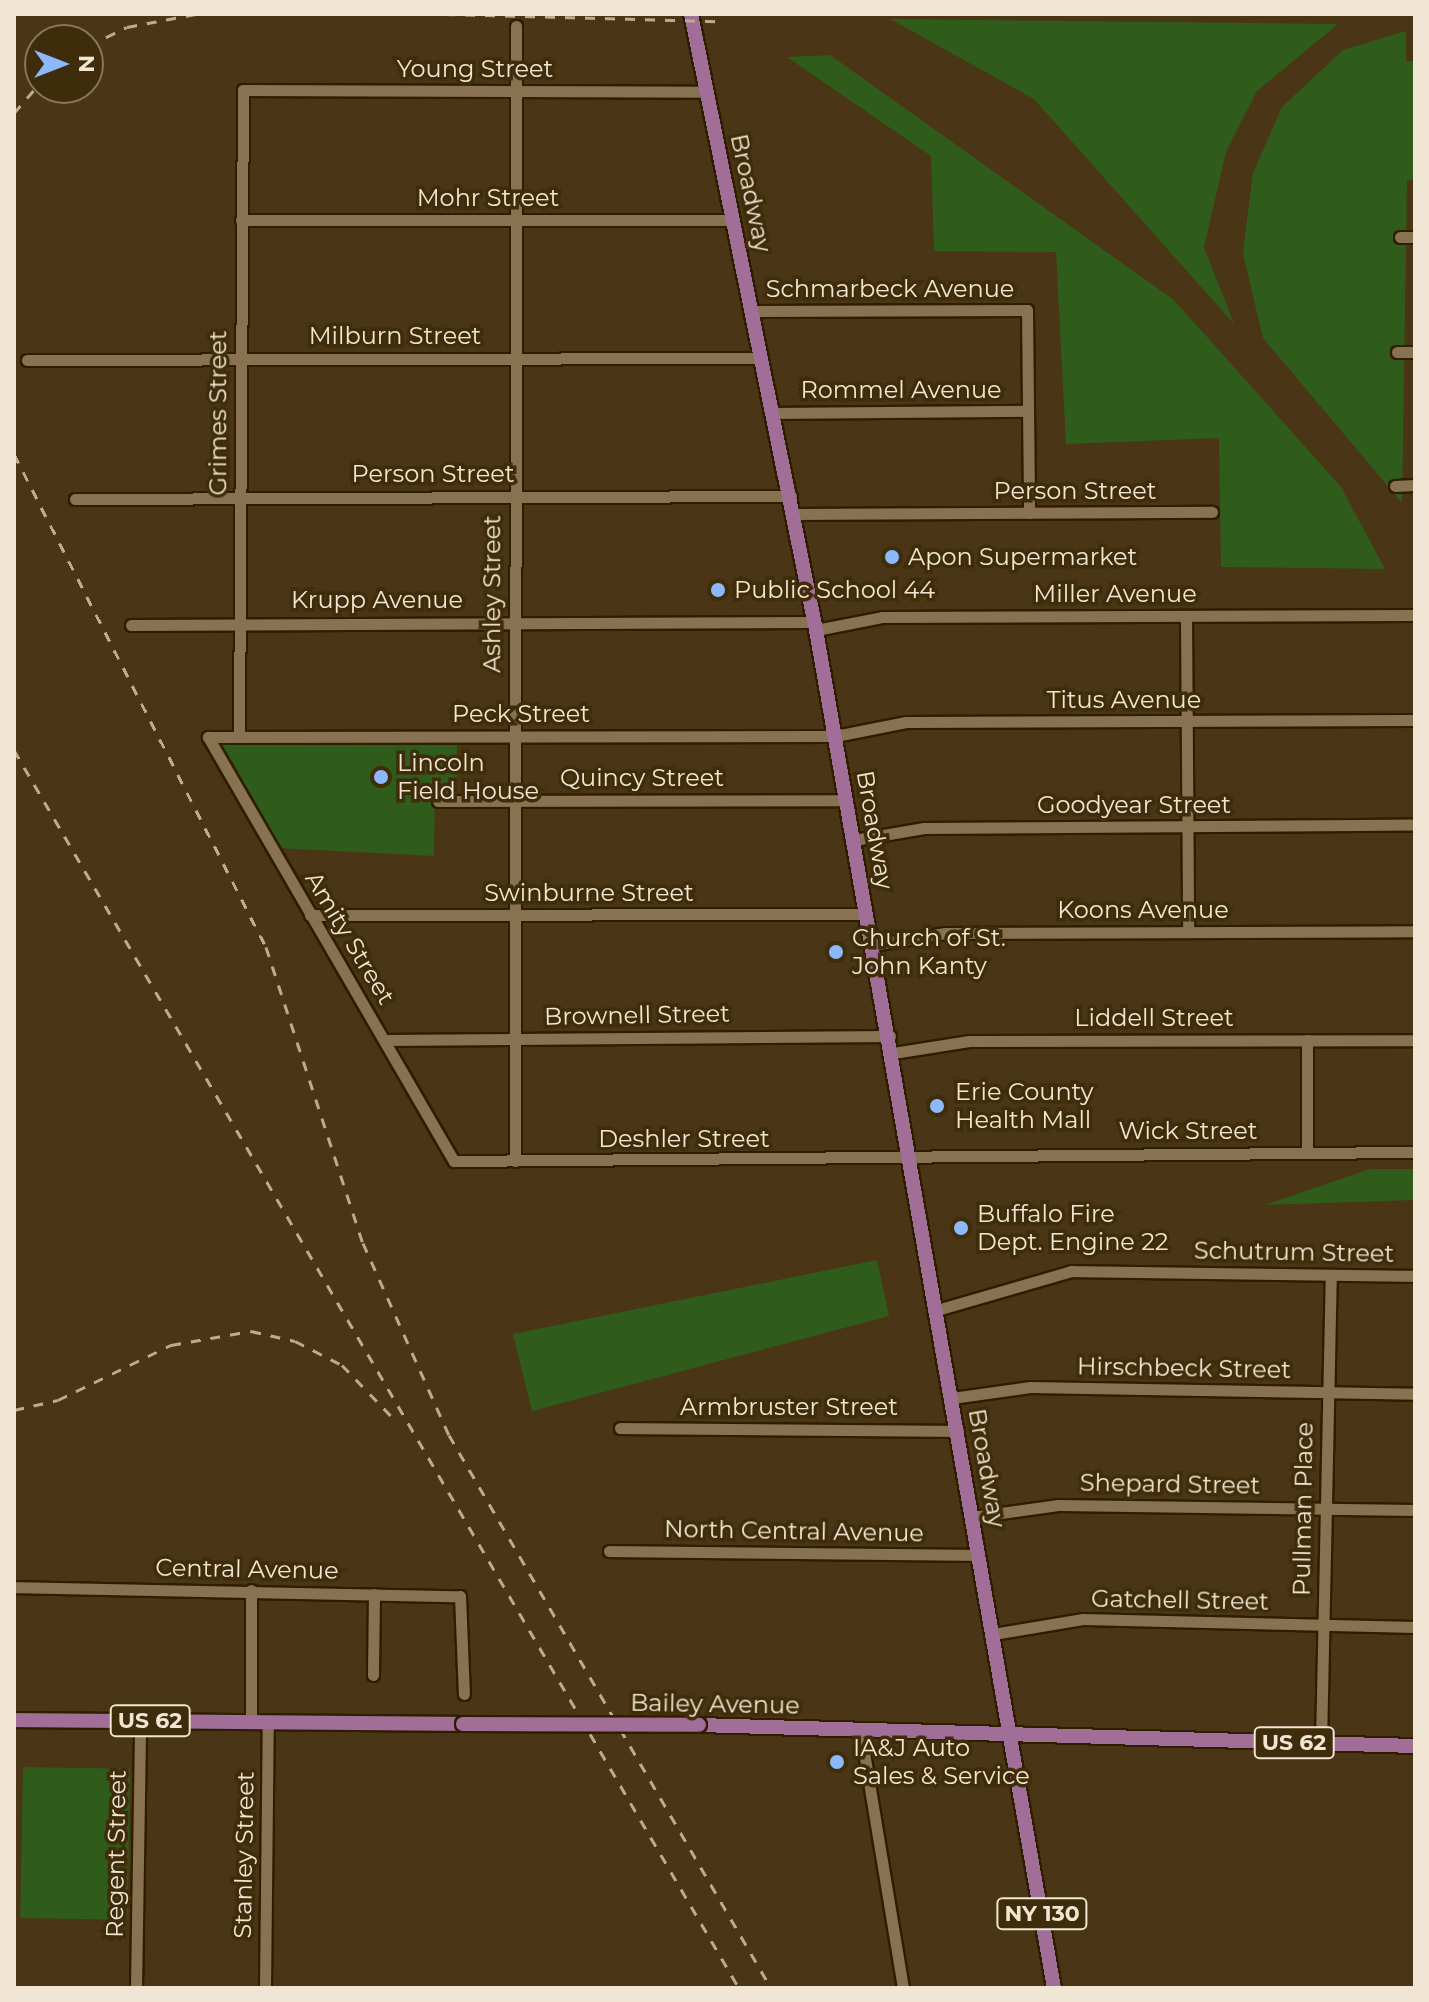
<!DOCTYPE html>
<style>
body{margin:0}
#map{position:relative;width:1429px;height:2002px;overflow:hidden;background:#4a3616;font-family:Montserrat,sans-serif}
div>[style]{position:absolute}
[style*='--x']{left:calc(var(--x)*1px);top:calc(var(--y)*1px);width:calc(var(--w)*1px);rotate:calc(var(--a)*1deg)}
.green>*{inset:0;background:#2f5c1b;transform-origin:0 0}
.roads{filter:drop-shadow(2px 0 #2f1d00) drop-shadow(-2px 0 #2f1d00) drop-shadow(0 2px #2f1d00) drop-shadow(0 -2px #2f1d00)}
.minor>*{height:11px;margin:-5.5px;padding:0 5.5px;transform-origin:5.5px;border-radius:5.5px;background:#887251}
.major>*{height:14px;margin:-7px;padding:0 7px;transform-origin:7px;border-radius:7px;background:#a06e97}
.rail>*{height:3px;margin-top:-1.5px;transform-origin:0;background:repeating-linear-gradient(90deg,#b9ab94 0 10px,transparent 0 20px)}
.bridges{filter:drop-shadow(2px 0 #2f1d00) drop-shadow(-2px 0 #2f1d00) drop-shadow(0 2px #2f1d00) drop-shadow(0 -2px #2f1d00)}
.major-bridge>*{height:14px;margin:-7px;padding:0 7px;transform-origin:7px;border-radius:7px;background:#a06e97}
.dots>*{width:22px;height:22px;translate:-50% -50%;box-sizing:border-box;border:4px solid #3f2c0a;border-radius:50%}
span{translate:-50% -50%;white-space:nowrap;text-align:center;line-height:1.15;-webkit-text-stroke:7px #3f2c0a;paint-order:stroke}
.shield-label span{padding:2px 6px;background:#3f2c0a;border:2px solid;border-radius:6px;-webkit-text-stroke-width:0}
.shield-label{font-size:22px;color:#f1e5d3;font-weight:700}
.street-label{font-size:24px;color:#f1e5d3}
.poi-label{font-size:24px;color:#f1e5d3}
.left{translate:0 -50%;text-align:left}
.frame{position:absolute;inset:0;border:16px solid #f1e5d3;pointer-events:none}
.north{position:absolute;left:24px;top:24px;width:80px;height:80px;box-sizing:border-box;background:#3f2c0a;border:2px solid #86765a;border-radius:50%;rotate:90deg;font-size:22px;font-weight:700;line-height:32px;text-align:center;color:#f1e5d3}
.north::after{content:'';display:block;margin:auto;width:28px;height:36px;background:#8bb9fc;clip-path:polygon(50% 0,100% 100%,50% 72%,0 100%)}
</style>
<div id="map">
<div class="green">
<i style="clip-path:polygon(890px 19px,1338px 24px,1257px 91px,1226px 152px,1204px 247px,1234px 324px,1034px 99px)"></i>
<i style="clip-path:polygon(1406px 31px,1406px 61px,1415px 61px,1415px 179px,1407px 180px,1402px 503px,1263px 338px,1243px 253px,1253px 173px,1282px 107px,1343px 50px)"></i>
<i style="clip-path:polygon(830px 55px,1174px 300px,1341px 487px,1385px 569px,1221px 567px,1219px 438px,1066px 444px,1056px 252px,934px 251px,931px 156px,787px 57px)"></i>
<i style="clip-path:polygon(216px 744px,457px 744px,457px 794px,435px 794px,434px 856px,278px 848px)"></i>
<i style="clip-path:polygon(1370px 1169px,1415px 1169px,1415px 1200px,1265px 1205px)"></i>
<i style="clip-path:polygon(877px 1260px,889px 1316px,532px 1411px,513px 1334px)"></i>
<i style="left:23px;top:1767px;width:107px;height:151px;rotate:1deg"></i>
</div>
<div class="roads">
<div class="minor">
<i style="--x:241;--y:220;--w:493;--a:0"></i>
<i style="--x:1400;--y:237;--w:15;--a:0"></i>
<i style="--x:753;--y:311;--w:274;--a:-0.2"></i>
<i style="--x:1027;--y:310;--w:203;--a:89.4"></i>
<i style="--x:1397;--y:352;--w:18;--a:0"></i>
<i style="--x:27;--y:360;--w:735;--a:-0.16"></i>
<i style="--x:774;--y:413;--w:254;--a:-0.5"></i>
<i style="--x:1395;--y:486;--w:20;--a:-3"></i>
<i style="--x:75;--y:499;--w:716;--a:-0.24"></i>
<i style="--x:795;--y:514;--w:417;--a:-0.3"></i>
<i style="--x:1186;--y:616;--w:315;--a:89.6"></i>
<i style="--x:131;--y:625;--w:683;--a:-0.25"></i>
<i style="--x:816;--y:630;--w:67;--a:-11.1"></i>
<i style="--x:882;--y:617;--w:533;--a:-0.21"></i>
<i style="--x:1415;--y:720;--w:509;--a:179.77"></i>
<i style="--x:906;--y:722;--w:72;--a:168.8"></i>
<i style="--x:835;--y:736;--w:627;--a:179.91"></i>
<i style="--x:208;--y:737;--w:490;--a:59.9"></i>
<i style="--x:454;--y:1161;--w:961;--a:-0.54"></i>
<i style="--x:239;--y:737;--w:647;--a:-89.65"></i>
<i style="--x:243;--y:90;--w:464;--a:0.2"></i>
<i style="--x:438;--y:801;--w:409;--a:-0.1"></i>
<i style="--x:854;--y:840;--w:71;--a:-9.7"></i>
<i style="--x:924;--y:828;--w:491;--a:-0.4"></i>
<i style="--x:310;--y:915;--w:557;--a:-0.1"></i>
<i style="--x:873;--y:945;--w:73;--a:-9.5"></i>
<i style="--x:945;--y:933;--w:470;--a:-0.2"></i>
<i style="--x:385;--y:1040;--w:505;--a:-0.45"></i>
<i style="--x:893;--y:1053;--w:77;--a:-9"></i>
<i style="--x:969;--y:1041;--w:446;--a:-0.1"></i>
<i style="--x:1307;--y:1153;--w:113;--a:-90"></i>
<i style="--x:515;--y:1161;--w:1135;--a:-89.95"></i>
<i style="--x:937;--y:1310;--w:140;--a:-16.2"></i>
<i style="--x:1071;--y:1271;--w:344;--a:0.8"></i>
<i style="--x:952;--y:1398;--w:79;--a:-8"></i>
<i style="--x:1030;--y:1387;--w:385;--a:1"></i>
<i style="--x:620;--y:1428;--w:338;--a:0.5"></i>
<i style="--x:972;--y:1517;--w:87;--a:-7.9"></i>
<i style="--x:1058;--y:1505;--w:357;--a:0.8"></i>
<i style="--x:609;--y:1551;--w:370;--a:0.6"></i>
<i style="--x:14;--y:1587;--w:446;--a:1.2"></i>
<i style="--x:460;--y:1596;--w:98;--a:87.7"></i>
<i style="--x:993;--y:1634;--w:91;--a:-9.5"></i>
<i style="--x:1083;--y:1619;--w:332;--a:1.4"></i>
<i style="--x:373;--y:1675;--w:81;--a:-89.3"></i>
<i style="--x:251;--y:1722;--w:132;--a:-90"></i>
<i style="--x:860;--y:1728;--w:264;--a:80.6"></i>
<i style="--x:1321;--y:1743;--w:468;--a:-88.8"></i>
<i style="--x:136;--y:1988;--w:267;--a:-89.1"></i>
<i style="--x:265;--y:1988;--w:265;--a:-89.4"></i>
</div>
<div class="major">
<i style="--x:691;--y:14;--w:629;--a:78.53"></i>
<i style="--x:816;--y:630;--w:1379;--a:80.06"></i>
<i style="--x:14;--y:1720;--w:449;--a:0.5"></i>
<i style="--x:699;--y:1725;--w:716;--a:1.68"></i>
</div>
</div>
<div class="rail">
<i style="--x:445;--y:14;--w:273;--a:1.5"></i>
<i style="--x:88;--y:46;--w:43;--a:-26"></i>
<i style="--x:127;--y:27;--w:70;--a:-10.7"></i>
<i style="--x:14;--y:113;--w:40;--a:-49"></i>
<i style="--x:14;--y:454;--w:554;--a:62.93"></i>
<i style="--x:266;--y:947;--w:311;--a:71.9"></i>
<i style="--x:363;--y:1243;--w:210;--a:65.9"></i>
<i style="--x:449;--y:1435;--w:640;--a:59.79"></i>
<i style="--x:14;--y:750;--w:1435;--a:59.65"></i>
<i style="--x:14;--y:1410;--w:45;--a:-12.8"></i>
<i style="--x:58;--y:1400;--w:126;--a:-26"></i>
<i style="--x:171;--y:1345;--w:81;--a:-9.9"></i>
<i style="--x:251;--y:1331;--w:45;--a:12.8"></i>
<i style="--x:295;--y:1341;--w:53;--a:27.1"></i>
<i style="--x:342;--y:1365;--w:71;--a:46.1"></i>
</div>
<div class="bridges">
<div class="major-bridge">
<i style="--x:463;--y:1724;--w:236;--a:0.2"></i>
</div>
</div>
<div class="dots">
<i style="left:892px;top:557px;background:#8bb9fc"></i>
<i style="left:718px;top:590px;background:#8bb9fc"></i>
<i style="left:381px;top:777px;background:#8bb9fc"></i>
<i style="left:836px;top:952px;background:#8bb9fc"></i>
<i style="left:937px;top:1106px;background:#8bb9fc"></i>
<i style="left:961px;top:1228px;background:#8bb9fc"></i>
<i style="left:837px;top:1762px;background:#8bb9fc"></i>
</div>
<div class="shield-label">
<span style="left:150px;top:1721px">US 62</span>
<span style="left:1294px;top:1743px">US 62</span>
<span style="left:1042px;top:1914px">NY 130</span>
</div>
<div class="street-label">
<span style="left:475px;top:69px">Young Street</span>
<span style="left:751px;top:193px;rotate:78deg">Broadway</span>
<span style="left:488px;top:198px">Mohr Street</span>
<span style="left:890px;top:289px">Schmarbeck Avenue</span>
<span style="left:395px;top:336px">Milburn Street</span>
<span style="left:901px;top:390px">Rommel Avenue</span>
<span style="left:218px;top:413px;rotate:-90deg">Grimes Street</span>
<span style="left:433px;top:474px">Person Street</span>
<span style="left:1075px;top:491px">Person Street</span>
<span style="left:492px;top:594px;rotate:-90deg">Ashley Street</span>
<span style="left:1115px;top:594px">Miller Avenue</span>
<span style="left:377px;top:600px">Krupp Avenue</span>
<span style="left:1124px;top:700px">Titus Avenue</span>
<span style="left:521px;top:714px">Peck Street</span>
<span style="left:642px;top:778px">Quincy Street</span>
<span style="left:1134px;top:805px">Goodyear Street</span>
<span style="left:875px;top:830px;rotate:80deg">Broadway</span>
<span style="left:589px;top:893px">Swinburne Street</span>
<span style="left:1143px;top:910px">Koons Avenue</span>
<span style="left:350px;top:938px;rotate:59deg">Amity Street</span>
<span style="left:637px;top:1015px;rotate:-1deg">Brownell Street</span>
<span style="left:1154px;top:1018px">Liddell Street</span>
<span style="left:1188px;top:1131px">Wick Street</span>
<span style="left:684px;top:1139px">Deshler Street</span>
<span style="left:1294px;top:1252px;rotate:1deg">Schutrum Street</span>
<span style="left:1184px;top:1368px;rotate:1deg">Hirschbeck Street</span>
<span style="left:789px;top:1407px">Armbruster Street</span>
<span style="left:987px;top:1468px;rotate:80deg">Broadway</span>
<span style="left:1170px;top:1484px;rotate:1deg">Shepard Street</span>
<span style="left:1303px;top:1509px;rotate:-89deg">Pullman Place</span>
<span style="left:794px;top:1531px;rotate:1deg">North Central Avenue</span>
<span style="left:247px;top:1569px;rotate:1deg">Central Avenue</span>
<span style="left:1180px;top:1600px;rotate:1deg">Gatchell Street</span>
<span style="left:715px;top:1704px;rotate:1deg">Bailey Avenue</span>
<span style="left:116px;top:1854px;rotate:-89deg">Regent Street</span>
<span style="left:244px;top:1855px;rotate:-89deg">Stanley Street</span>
</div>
<div class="poi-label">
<span class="left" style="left:908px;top:557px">Apon Supermarket</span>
<span class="left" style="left:734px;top:590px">Public School 44</span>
<span class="left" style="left:397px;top:777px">Lincoln<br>Field House</span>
<span class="left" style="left:852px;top:952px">Church of St.<br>John Kanty</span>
<span class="left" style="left:955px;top:1106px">Erie County<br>Health Mall</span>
<span class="left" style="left:977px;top:1228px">Buffalo Fire<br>Dept. Engine 22</span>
<span class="left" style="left:853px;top:1762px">IA&amp;J Auto<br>Sales &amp; Service</span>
</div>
<div class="frame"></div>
<div class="north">N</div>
</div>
